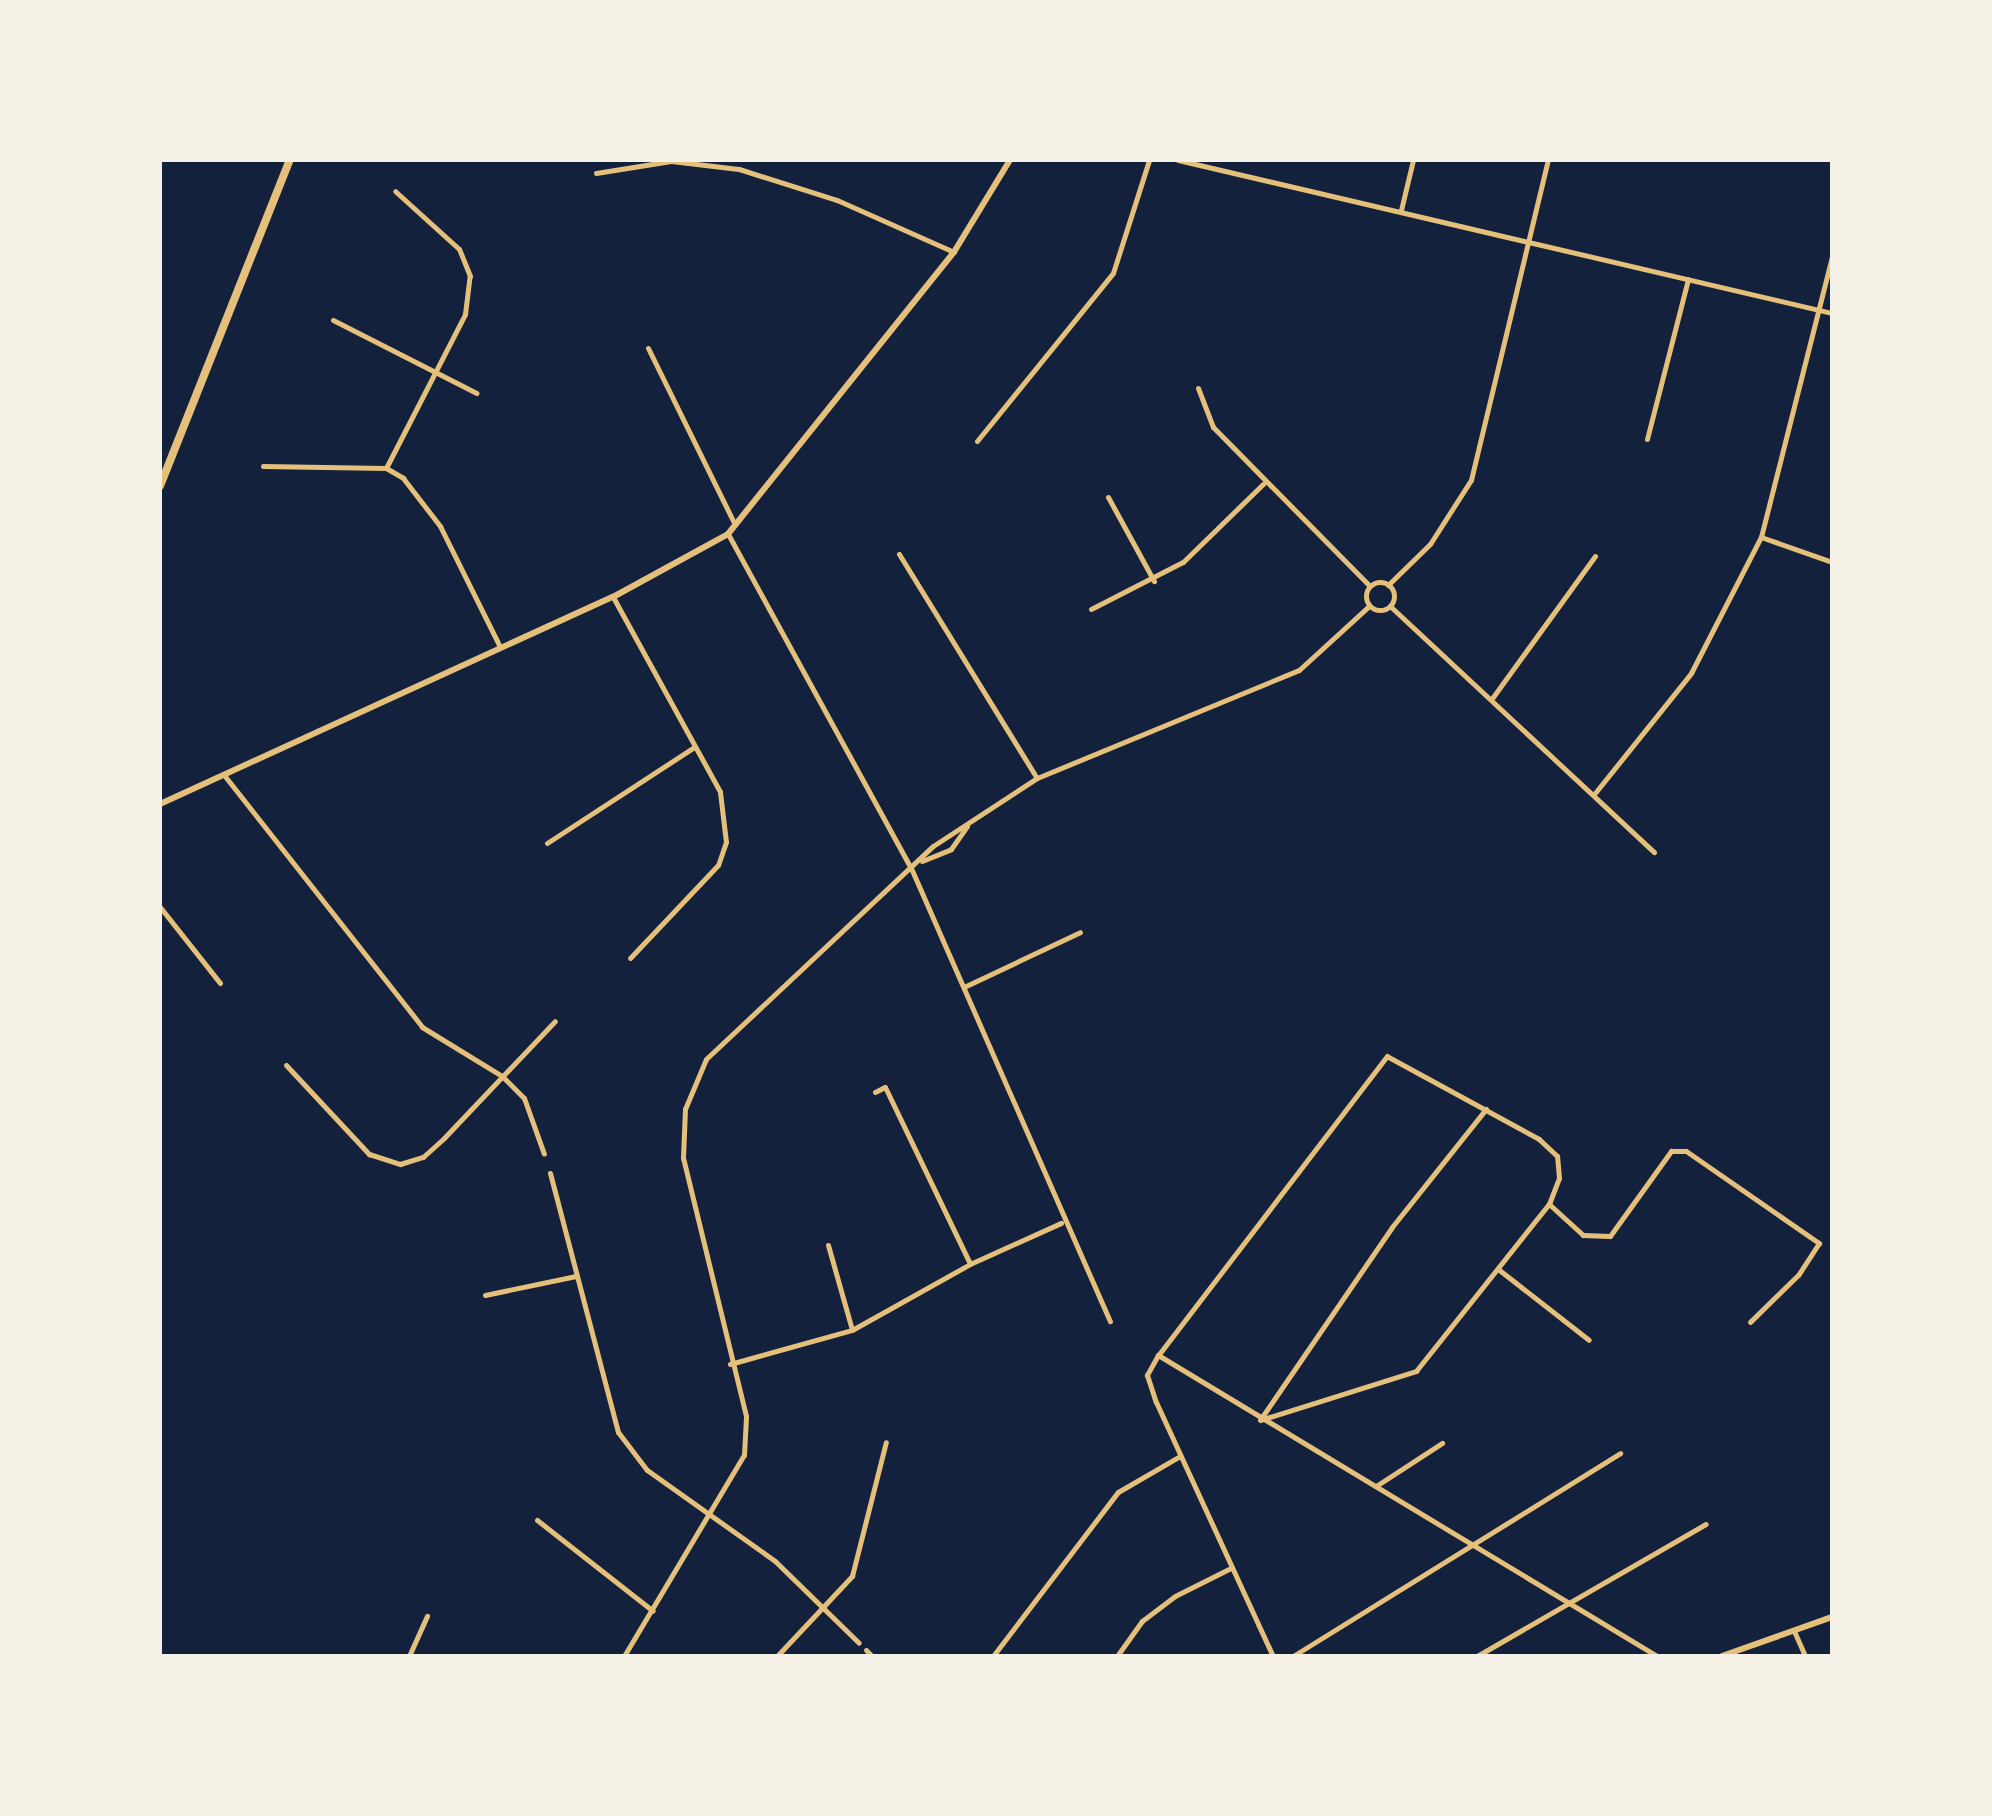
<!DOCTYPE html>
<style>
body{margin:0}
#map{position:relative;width:1992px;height:1816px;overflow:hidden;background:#14213d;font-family:Poppins,sans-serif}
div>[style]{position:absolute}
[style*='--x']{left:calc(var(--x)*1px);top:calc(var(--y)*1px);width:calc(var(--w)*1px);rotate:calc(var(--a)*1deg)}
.minor>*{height:5px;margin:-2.5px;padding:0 2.5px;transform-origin:2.5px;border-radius:2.5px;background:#e5c07b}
.minor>.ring{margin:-2.5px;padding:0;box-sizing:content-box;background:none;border:5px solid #e5c07b;border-radius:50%}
.tertiary>*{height:6px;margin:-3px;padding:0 3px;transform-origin:3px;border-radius:3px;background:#e5c07b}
.primary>*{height:8px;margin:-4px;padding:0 4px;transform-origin:4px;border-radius:4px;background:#e5c07b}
span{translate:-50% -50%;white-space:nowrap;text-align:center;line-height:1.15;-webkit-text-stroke:8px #f6f1e7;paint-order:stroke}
.frame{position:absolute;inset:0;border:162px solid #f6f1e7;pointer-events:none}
</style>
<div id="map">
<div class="minor">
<i style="--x:1178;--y:160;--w:672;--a:13.17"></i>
<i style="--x:596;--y:173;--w:76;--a:-9.1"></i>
<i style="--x:671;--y:161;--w:68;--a:6.7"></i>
<i style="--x:739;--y:169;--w:103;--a:17.6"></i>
<i style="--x:837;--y:200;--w:128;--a:24"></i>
<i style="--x:1401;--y:210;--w:51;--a:-76.5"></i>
<i style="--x:333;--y:320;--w:161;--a:27"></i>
<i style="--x:648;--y:348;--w:197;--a:63.8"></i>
<i style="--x:1198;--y:388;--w:42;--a:69"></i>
<i style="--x:1213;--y:427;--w:223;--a:45.4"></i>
<i style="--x:1647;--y:439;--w:165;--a:-75.6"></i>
<i style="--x:977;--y:441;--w:216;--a:-51"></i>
<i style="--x:1113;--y:273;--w:119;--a:-72.3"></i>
<i style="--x:263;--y:466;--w:123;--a:0.9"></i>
<i style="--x:386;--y:468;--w:20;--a:30"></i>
<i style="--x:403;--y:478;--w:61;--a:52.4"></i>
<i style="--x:440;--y:526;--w:133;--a:63.6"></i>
<i style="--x:386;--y:468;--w:173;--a:-62.8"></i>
<i style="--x:465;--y:314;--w:38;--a:-83"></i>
<i style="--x:470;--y:276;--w:29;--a:-112"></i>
<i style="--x:459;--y:249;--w:86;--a:-137.8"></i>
<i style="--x:1108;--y:497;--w:96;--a:61.3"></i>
<i style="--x:728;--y:534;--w:381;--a:61.3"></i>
<i style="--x:911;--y:868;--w:495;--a:66.3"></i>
<i style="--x:1761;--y:537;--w:75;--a:19.4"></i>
<i style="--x:899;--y:554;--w:263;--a:58.4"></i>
<i class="ring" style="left:1366px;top:582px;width:23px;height:23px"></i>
<i style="--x:1388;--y:585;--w:59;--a:-44.3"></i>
<i style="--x:1430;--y:544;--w:76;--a:-57.4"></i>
<i style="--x:1471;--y:480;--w:329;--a:-76.5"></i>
<i style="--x:613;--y:597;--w:222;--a:61.2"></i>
<i style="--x:720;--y:792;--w:50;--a:83.2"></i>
<i style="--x:726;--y:842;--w:24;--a:109"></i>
<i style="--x:718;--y:865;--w:128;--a:133.4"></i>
<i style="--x:1390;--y:606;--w:361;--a:43"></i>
<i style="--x:1091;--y:609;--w:103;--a:-27.1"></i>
<i style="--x:1183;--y:562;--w:112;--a:-44.3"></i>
<i style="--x:1493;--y:697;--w:174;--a:-54.1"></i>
<i style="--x:224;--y:775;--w:320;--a:51.8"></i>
<i style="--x:422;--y:1027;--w:94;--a:31.5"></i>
<i style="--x:502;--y:1076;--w:31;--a:45"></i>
<i style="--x:524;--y:1098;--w:59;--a:70.3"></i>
<i style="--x:1595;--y:793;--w:154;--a:-51.3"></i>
<i style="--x:1691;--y:673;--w:153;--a:-62.8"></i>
<i style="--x:1761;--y:537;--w:289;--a:-75.8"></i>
<i style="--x:547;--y:843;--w:176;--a:-33.1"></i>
<i style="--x:922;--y:861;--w:31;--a:-22"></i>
<i style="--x:951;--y:849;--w:28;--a:-55"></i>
<i style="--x:160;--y:907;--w:97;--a:51.7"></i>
<i style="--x:966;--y:986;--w:126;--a:-25.3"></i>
<i style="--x:286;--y:1065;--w:122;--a:47"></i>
<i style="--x:369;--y:1154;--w:33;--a:18"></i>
<i style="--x:400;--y:1164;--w:24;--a:-17"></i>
<i style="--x:423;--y:1157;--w:28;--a:-42"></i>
<i style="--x:444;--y:1138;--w:161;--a:-46.5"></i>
<i style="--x:875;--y:1092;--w:11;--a:-27"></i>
<i style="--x:885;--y:1087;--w:196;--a:64.3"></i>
<i style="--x:550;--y:1173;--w:268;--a:75.3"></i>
<i style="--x:618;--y:1432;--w:48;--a:52.7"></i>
<i style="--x:647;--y:1470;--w:157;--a:35.4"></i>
<i style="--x:775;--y:1561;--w:117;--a:44.3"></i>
<i style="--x:1549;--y:1204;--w:46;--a:42.4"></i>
<i style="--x:1583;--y:1235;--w:27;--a:2"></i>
<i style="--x:1610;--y:1236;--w:105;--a:-54.3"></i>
<i style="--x:1671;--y:1151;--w:15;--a:0"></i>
<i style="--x:1686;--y:1151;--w:162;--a:34.7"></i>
<i style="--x:1819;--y:1243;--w:38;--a:123"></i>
<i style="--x:1798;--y:1275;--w:67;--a:135.6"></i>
<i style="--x:828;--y:1245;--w:88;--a:74.2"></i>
<i style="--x:1498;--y:1269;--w:115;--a:38"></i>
<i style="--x:485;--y:1295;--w:93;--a:-11.8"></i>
<i style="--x:1158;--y:1355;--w:583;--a:31.1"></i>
<i style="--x:730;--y:1364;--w:127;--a:-15.6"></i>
<i style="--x:852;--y:1330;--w:135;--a:-29.2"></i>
<i style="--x:970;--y:1264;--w:100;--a:-24.3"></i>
<i style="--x:1262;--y:1417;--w:230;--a:-55.6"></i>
<i style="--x:1392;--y:1227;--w:151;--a:-51.5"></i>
<i style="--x:1260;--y:1420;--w:164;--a:-17.4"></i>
<i style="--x:1416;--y:1371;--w:213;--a:-51.5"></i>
<i style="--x:1549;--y:1204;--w:28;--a:-69"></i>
<i style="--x:1559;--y:1178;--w:22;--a:-95"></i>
<i style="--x:1557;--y:1156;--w:25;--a:-137"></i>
<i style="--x:1539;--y:1139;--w:173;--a:-151.4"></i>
<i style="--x:1387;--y:1056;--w:377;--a:127.4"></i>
<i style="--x:1158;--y:1355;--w:23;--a:119"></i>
<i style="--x:1147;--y:1375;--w:28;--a:72"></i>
<i style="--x:1156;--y:1402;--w:280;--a:65.3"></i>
<i style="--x:1376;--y:1486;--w:79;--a:-33.1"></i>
<i style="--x:537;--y:1520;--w:147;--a:38.1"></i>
<i style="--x:1794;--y:1631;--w:27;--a:66"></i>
<i style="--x:866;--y:1650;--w:8;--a:45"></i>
<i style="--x:409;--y:1656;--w:44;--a:-65.8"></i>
<i style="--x:624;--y:1656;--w:234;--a:-59.2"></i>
<i style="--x:744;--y:1455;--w:39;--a:-87"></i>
<i style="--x:746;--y:1416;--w:266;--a:-103.7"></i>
<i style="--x:683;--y:1158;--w:49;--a:-87.7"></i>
<i style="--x:685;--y:1109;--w:54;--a:-67.2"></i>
<i style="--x:706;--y:1059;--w:311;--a:-43.2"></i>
<i style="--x:933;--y:846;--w:124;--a:-33.2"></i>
<i style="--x:1037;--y:778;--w:283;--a:-22.4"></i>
<i style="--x:1299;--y:670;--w:95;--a:-42.4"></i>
<i style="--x:777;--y:1656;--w:110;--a:-46.8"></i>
<i style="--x:852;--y:1576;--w:138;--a:-75.8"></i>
<i style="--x:993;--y:1656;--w:206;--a:-52.7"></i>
<i style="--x:1118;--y:1492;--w:72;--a:-30.1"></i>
<i style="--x:1117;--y:1656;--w:43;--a:-54.5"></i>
<i style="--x:1142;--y:1621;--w:41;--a:-37.1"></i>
<i style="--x:1175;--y:1596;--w:63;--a:-26.6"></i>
<i style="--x:1293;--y:1656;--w:385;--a:-31.8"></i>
<i style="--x:1477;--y:1656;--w:264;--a:-30"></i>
</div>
<div class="tertiary">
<i style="--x:160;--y:804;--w:498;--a:-24.6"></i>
<i style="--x:613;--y:597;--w:131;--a:-28.7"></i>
<i style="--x:728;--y:534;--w:361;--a:-51.3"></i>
<i style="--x:954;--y:252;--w:108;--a:-58.7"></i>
<i style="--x:1722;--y:1656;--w:117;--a:-19.5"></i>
</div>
<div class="primary">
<i style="--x:160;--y:486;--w:351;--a:-68.3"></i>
</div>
<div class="frame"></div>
</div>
